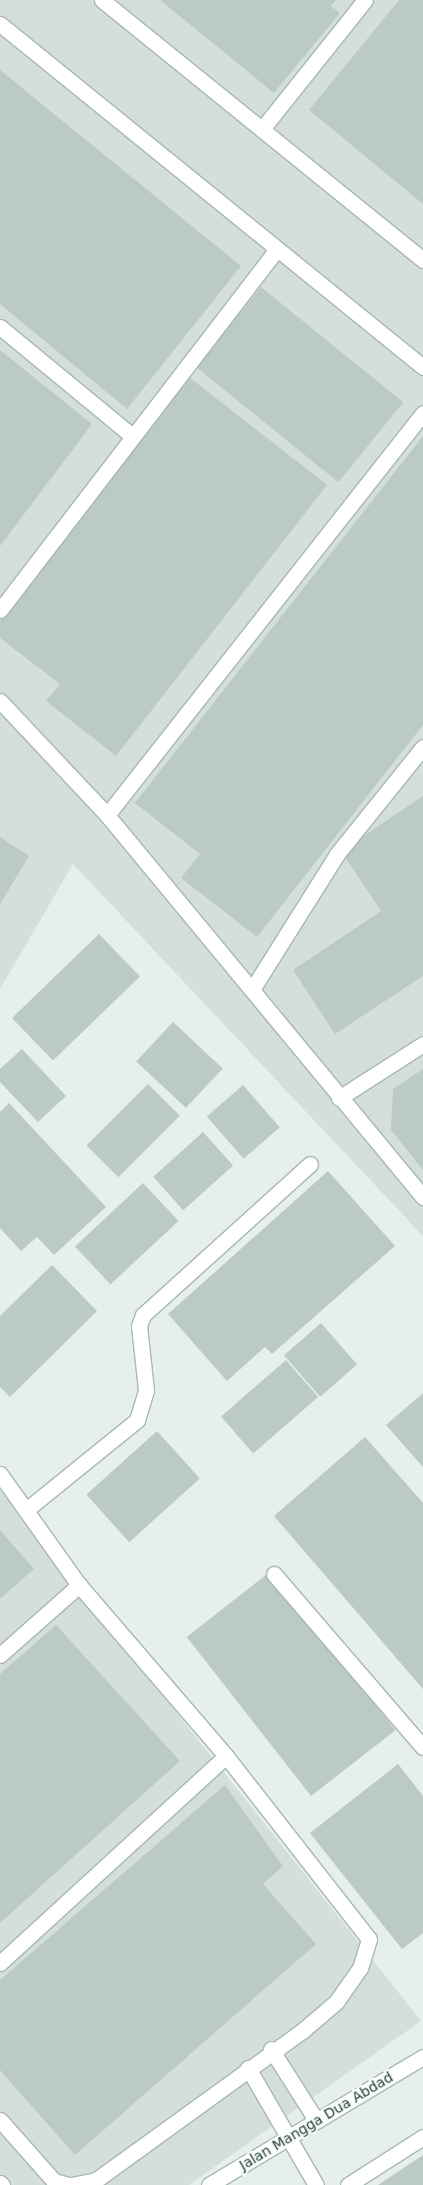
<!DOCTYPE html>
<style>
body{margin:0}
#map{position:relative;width:423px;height:2185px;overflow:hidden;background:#e6efeb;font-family:"DejaVu Sans",sans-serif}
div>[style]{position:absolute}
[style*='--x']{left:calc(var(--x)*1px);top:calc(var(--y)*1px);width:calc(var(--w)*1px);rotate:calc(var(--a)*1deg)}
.built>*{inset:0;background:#d4dfda}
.building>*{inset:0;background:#bbcac4;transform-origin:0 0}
.roads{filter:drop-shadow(1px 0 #a8b8b2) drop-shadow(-1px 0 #a8b8b2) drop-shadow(0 1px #a8b8b2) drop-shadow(0 -1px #a8b8b2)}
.minor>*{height:15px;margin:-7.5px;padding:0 7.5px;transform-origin:7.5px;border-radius:7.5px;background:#fff}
span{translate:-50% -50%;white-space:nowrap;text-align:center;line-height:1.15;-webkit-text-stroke:4.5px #f7fbf9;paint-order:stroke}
.street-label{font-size:14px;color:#24423a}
</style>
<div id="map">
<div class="built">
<i style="clip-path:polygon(0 0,423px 0,423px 1236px,73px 864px,0 989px)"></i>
<i style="clip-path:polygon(0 1490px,421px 2021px,189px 2185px,0 2185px)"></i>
</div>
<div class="building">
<i style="clip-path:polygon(160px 0,336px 0,331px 6px,340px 13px,274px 93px)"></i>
<i style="clip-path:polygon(399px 0,423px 0,423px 204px,309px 110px)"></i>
<i style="clip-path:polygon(0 70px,241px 266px,127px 409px,0 304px)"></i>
<i style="left:261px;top:287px;width:183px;height:103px;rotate:39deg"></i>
<i style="clip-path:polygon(0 350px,92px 424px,0 546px)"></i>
<i style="clip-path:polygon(189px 377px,327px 485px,116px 756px,46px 701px,60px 684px,0 638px,0 620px)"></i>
<i style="clip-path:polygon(423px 436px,423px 725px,257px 937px,181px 878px,200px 854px,135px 803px)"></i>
<i style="clip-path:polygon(423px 796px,423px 976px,335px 1034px,293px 970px,381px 911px,341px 851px)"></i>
<i style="clip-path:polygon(0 837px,29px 856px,0 904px)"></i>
<i style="left:99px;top:934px;width:59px;height:121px;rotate:46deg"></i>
<i style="left:173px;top:1022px;width:68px;height:54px;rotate:43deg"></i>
<i style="clip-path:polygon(22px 1049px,66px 1096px,38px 1122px,0 1082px,0 1069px)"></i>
<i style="clip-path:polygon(423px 1069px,423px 1170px,391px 1130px,393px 1089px)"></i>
<i style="left:148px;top:1084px;width:45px;height:87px;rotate:45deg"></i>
<i style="left:243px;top:1085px;width:56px;height:48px;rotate:49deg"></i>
<i style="clip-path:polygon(9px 1103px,106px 1207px,54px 1255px,37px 1237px,21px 1251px,0 1228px,0 1112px)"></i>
<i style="left:203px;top:1132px;width:45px;height:67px;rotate:48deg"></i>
<i style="clip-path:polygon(328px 1171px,395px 1246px,272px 1354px,265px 1347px,227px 1381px,168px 1314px)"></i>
<i style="left:143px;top:1183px;width:52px;height:93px;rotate:47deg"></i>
<i style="clip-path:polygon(52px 1265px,97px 1311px,10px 1397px,0 1387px,0 1316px)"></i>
<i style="left:321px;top:1323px;width:55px;height:49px;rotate:49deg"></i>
<i style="left:286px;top:1360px;width:49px;height:86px;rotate:49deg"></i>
<i style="clip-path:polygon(423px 1393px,423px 1467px,386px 1425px)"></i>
<i style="left:157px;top:1431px;width:64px;height:95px;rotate:48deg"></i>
<i style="clip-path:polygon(365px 1437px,423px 1503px,423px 1689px,274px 1516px)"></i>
<i style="clip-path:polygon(0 1530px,34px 1569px,0 1599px)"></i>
<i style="left:271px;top:1571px;width:202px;height:107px;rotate:52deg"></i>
<i style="clip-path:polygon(56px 1625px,180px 1761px,0 1923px,0 1674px)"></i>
<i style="clip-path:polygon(398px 1764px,423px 1796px,423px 1933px,402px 1949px,310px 1833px)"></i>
<i style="clip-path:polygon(225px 1785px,283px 1866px,263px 1884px,316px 1944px,75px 2155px,0 2070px,0 1980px)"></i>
<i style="clip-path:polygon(423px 2155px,423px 2185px,378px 2185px)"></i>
</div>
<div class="roads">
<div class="minor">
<i style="--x:102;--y:0;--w:413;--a:39"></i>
<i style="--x:0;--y:24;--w:545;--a:39.04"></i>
<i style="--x:262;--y:129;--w:165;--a:-51.4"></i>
<i style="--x:0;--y:327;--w:171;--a:39.5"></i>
<i style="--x:0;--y:610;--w:451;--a:-52.5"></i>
<i style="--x:0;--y:701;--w:156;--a:46.8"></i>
<i style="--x:107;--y:815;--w:496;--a:50.4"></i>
<i style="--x:107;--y:815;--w:511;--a:-51.83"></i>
<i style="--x:253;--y:988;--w:158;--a:-57.9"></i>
<i style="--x:337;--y:854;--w:137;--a:-51.2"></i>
<i style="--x:339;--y:1098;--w:100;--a:-32.7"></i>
<i style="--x:0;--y:1474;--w:136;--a:54.6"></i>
<i style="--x:79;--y:1585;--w:225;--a:49.3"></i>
<i style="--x:226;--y:1756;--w:232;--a:52"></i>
<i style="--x:369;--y:1939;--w:30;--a:107"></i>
<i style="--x:360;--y:1968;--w:42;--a:125.2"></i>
<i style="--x:336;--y:2002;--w:45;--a:139.5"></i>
<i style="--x:302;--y:2031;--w:254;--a:144.1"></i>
<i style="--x:96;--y:2180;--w:25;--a:168"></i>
<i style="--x:26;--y:1510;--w:143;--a:-39"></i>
<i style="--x:137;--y:1420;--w:31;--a:-73"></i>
<i style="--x:146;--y:1390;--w:64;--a:-96.2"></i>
<i style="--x:139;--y:1326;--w:12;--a:-70"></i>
<i style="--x:143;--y:1315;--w:225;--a:-42.1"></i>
<i style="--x:274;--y:1574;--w:228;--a:49.3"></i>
<i style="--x:0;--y:1655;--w:106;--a:-41.5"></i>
<i style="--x:0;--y:1963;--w:306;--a:-42.5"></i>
<i style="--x:271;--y:2049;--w:84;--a:57.6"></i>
<i style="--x:248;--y:2068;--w:135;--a:59.8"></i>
<i style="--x:0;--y:2120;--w:81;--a:48.5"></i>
<i style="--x:54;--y:2181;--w:16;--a:15"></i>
<i style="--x:0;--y:2183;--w:3;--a:45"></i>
<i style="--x:209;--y:2185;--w:249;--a:-30.9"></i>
<i style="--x:348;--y:2185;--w:89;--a:-32.6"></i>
</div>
</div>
<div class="street-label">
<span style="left:316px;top:2121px;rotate:-31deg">Jalan Mangga Dua Abdad</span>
</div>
</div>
